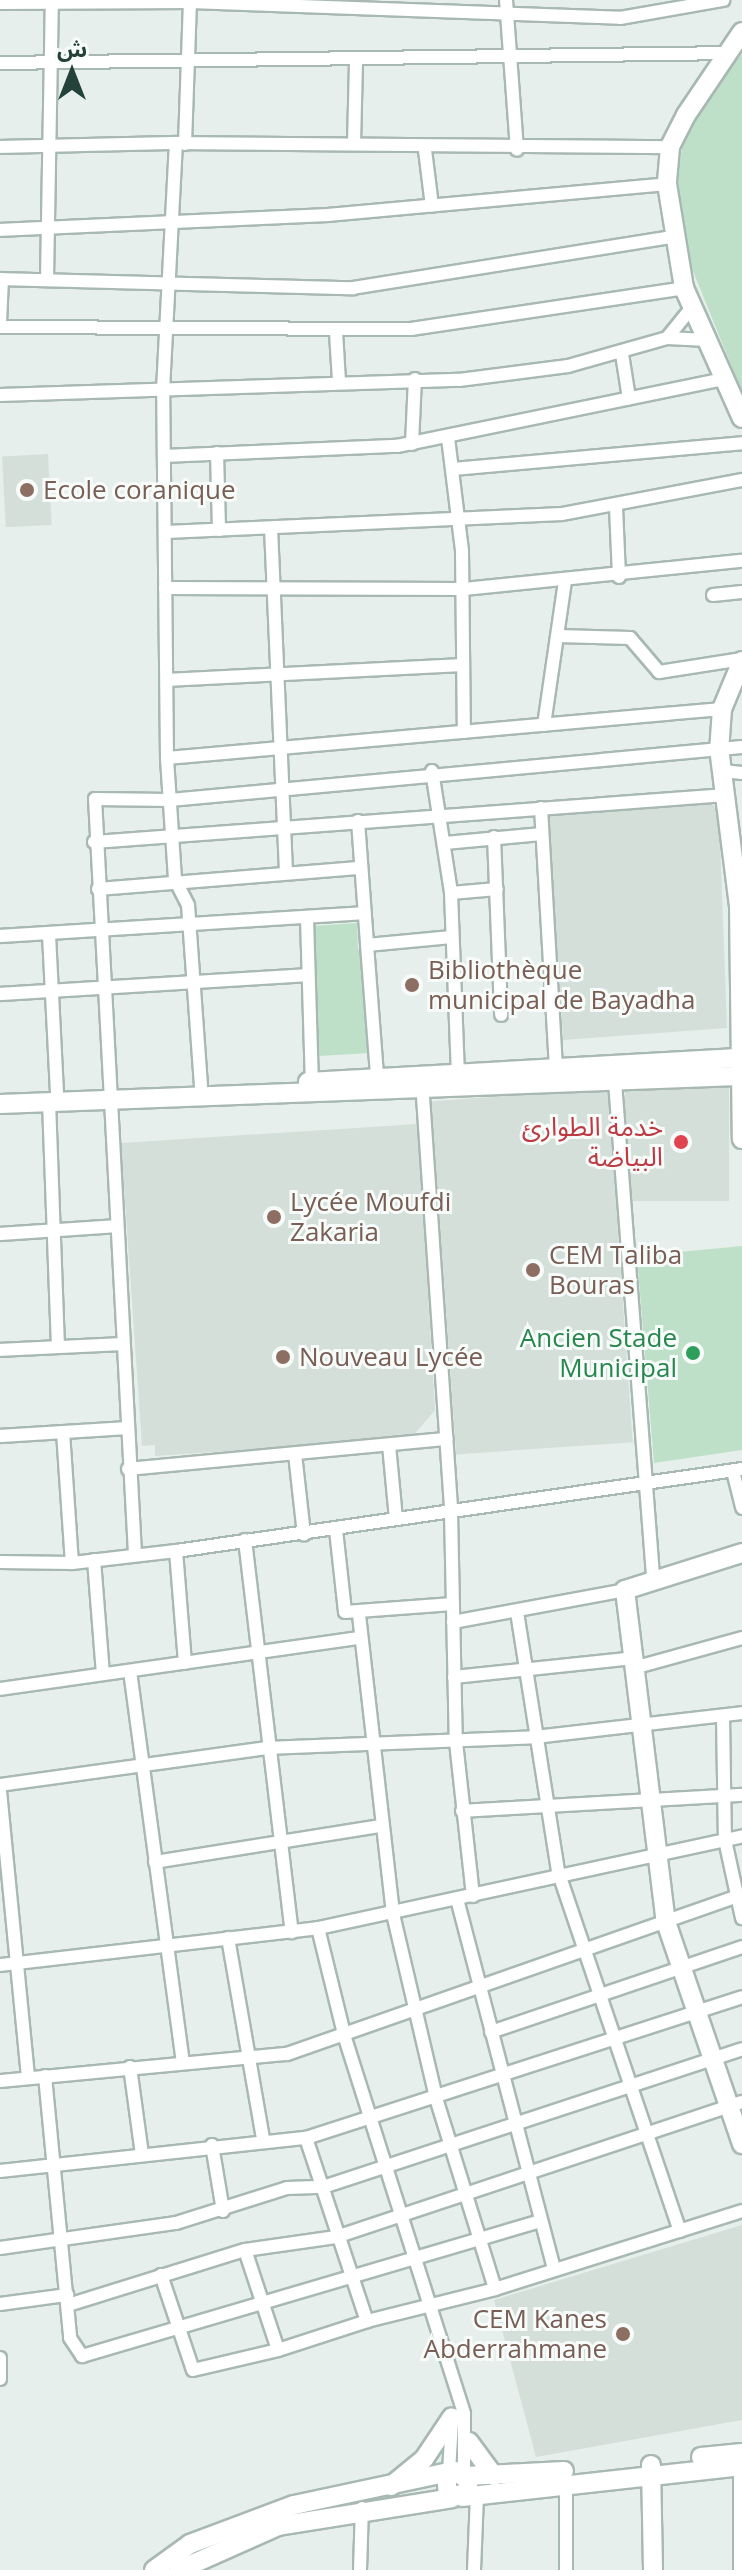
<!DOCTYPE html>
<meta charset="utf-8">
<style>
body{margin:0}
#map{position:relative;width:742px;height:2570px;overflow:hidden;background:#e6efeb;font-family:"Open Sans","Noto Sans Arabic",sans-serif}
div>[style]{position:absolute}
[style*='--x']{left:calc(var(--x)*1px);top:calc(var(--y)*1px);width:calc(var(--w)*1px);rotate:calc(var(--a)*1deg)}
.built>*{inset:0;background:#d4dfda;transform-origin:0 0}
.green>*{inset:0;background:#bfe0c8}
.roads{filter:drop-shadow(2px 0 #a8b8b2) drop-shadow(-2px 0 #a8b8b2) drop-shadow(0 2px #a8b8b2) drop-shadow(0 -2px #a8b8b2)}
.street>*{height:12px;margin:-6px;padding:0 6px;transform-origin:6px;border-radius:6px;background:#fff}
.secondary>*{height:18px;margin:-9px;padding:0 9px;transform-origin:9px;border-radius:9px;background:#fff}
.dots>*{width:22px;height:22px;translate:-50% -50%;box-sizing:border-box;border:4px solid #f7fbf9;border-radius:50%}
span{translate:-50% -50%;white-space:nowrap;text-align:center;line-height:1.15;-webkit-text-stroke:6px #f7fbf9;paint-order:stroke}
.education-label{font-size:26px;color:#785e54}
.left{translate:0 -50%;text-align:left}
.right{translate:-100% -50%;text-align:right}
.health-label{font-size:26px;color:#be3a42}
.leisure-label{font-size:26px;color:#27864d}
.north{position:absolute;left:32px;top:32px;width:80px;height:80px;-webkit-text-stroke:6px #f7fbf9;paint-order:stroke;rotate:0deg;font-size:22px;font-weight:700;line-height:32px;text-align:center;color:#24423a}
.north::after{content:'';display:block;margin:auto;width:28px;height:36px;background:#24423a;clip-path:polygon(50% 0,100% 100%,50% 72%,0 100%)}
</style>
<div id="map">
<div class="built">
<i style="left:48px;top:454px;width:71px;height:46px;rotate:87deg"></i>
<i style="clip-path:polygon(708px 800px,719px 811px,727px 1028px,563px 1040px,548px 808px)"></i>
<i style="left:625px;top:1086px;width:104px;height:115px"></i>
<i style="left:608px;top:1089px;width:354px;height:177px;rotate:86deg"></i>
<i style="clip-path:polygon(418px 1124px,435px 1410px,411px 1438px,155px 1456px,155px 1445px,142px 1446px,121px 1143px)"></i>
<i style="clip-path:polygon(742px 2225px,742px 2420px,536px 2457px,494px 2300px)"></i>
</div>
<div class="green">
<i style="clip-path:polygon(742px 54px,742px 392px,684px 249px,676px 182px,687px 121px)"></i>
<i style="clip-path:polygon(357px 923px,358px 949px,365px 949px,370px 1053px,319px 1056px,312px 926px)"></i>
<i style="clip-path:polygon(742px 1246px,742px 1450px,654px 1463px,637px 1256px)"></i>
</div>
<div class="roads">
<div class="street">
<i style="--x:506;--y:0;--w:150;--a:85.8"></i>
<i style="--x:0;--y:3;--w:190;--a:-0.3"></i>
<i style="--x:190;--y:2;--w:430;--a:2.1"></i>
<i style="--x:620;--y:18;--w:105;--a:-9.9"></i>
<i style="--x:0;--y:63;--w:730;--a:-0.78"></i>
<i style="--x:185;--y:144;--w:144;--a:-88"></i>
<i style="--x:354;--y:144;--w:83;--a:-88.6"></i>
<i style="--x:0;--y:147;--w:176;--a:-1.3"></i>
<i style="--x:425;--y:150;--w:56;--a:82.9"></i>
<i style="--x:0;--y:230;--w:328;--a:-2.6"></i>
<i style="--x:328;--y:215;--w:340;--a:-5.2"></i>
<i style="--x:0;--y:279;--w:353;--a:1.5"></i>
<i style="--x:353;--y:288;--w:322;--a:-9.1"></i>
<i style="--x:47;--y:279;--w:279;--a:-89"></i>
<i style="--x:0;--y:323;--w:44;--a:-87.4"></i>
<i style="--x:0;--y:327;--w:411;--a:0.3"></i>
<i style="--x:411;--y:329;--w:276;--a:-8.5"></i>
<i style="--x:336;--y:332;--w:49;--a:86.5"></i>
<i style="--x:667;--y:338;--w:40;--a:-51"></i>
<i style="--x:622;--y:354;--w:45;--a:81"></i>
<i style="--x:0;--y:395;--w:459;--a:-1.9"></i>
<i style="--x:459;--y:380;--w:110;--a:-7.3"></i>
<i style="--x:568;--y:366;--w:103;--a:-15.8"></i>
<i style="--x:667;--y:338;--w:40;--a:2.9"></i>
<i style="--x:448;--y:438;--w:114;--a:82.9"></i>
<i style="--x:462;--y:551;--w:181;--a:89.4"></i>
<i style="--x:412;--y:444;--w:65;--a:-87.4"></i>
<i style="--x:217;--y:453;--w:77;--a:88.5"></i>
<i style="--x:164;--y:456;--w:233;--a:-2.5"></i>
<i style="--x:397;--y:446;--w:333;--a:-11.6"></i>
<i style="--x:453;--y:469;--w:290;--a:-5.1"></i>
<i style="--x:616;--y:507;--w:70;--a:87.5"></i>
<i style="--x:271;--y:528;--w:345;--a:87.5"></i>
<i style="--x:167;--y:532;--w:395;--a:-2.6"></i>
<i style="--x:562;--y:514;--w:183;--a:-10.7"></i>
<i style="--x:165;--y:588;--w:299;--a:0.2"></i>
<i style="--x:464;--y:589;--w:279;--a:-5.8"></i>
<i style="--x:713;--y:595;--w:29;--a:-6"></i>
<i style="--x:558;--y:636;--w:72;--a:1.6"></i>
<i style="--x:630;--y:638;--w:45;--a:49.5"></i>
<i style="--x:659;--y:672;--w:84;--a:-8.9"></i>
<i style="--x:167;--y:680;--w:295;--a:-2.9"></i>
<i style="--x:544;--y:725;--w:146;--a:-81.7"></i>
<i style="--x:167;--y:758;--w:557;--a:-5.05"></i>
<i style="--x:432;--y:771;--w:123;--a:81.1"></i>
<i style="--x:451;--y:893;--w:180;--a:87.8"></i>
<i style="--x:723;--y:771;--w:19;--a:6"></i>
<i style="--x:541;--y:808;--w:259;--a:86.7"></i>
<i style="--x:358;--y:821;--w:124;--a:85.8"></i>
<i style="--x:367;--y:945;--w:85;--a:-5.4"></i>
<i style="--x:494;--y:837;--w:178;--a:87.7"></i>
<i style="--x:94;--y:842;--w:634;--a:-4.25"></i>
<i style="--x:445;--y:843;--w:97;--a:-5.3"></i>
<i style="--x:98;--y:889;--w:264;--a:-4.6"></i>
<i style="--x:451;--y:893;--w:46;--a:-5"></i>
<i style="--x:307;--y:918;--w:164;--a:88.3"></i>
<i style="--x:49;--y:935;--w:158;--a:87.1"></i>
<i style="--x:0;--y:936;--w:365;--a:-3.6"></i>
<i style="--x:367;--y:945;--w:131;--a:85.6"></i>
<i style="--x:0;--y:994;--w:308;--a:-3.5"></i>
<i style="--x:422;--y:1082;--w:431;--a:86.1"></i>
<i style="--x:451;--y:1512;--w:230;--a:88.8"></i>
<i style="--x:456;--y:1742;--w:155;--a:83.7"></i>
<i style="--x:615;--y:1082;--w:499;--a:85.6"></i>
<i style="--x:201;--y:1086;--w:181;--a:-94.1"></i>
<i style="--x:188;--y:905;--w:29;--a:-117"></i>
<i style="--x:175;--y:879;--w:121;--a:-93.8"></i>
<i style="--x:167;--y:758;--w:368;--a:-90.6"></i>
<i style="--x:163;--y:390;--w:247;--a:-87"></i>
<i style="--x:176;--y:143;--w:494;--a:0.5"></i>
<i style="--x:49;--y:1102;--w:245;--a:87.9"></i>
<i style="--x:0;--y:1234;--w:116;--a:-3.9"></i>
<i style="--x:0;--y:1350;--w:122;--a:-2.8"></i>
<i style="--x:63;--y:1432;--w:131;--a:86.1"></i>
<i style="--x:0;--y:1436;--w:126;--a:-3.6"></i>
<i style="--x:389;--y:1445;--w:74;--a:84.6"></i>
<i style="--x:295;--y:1454;--w:81;--a:83.6"></i>
<i style="--x:128;--y:1469;--w:320;--a:-5.4"></i>
<i style="--x:733;--y:1471;--w:38;--a:76"></i>
<i style="--x:336;--y:1530;--w:82;--a:83.7"></i>
<i style="--x:345;--y:1612;--w:108;--a:-4.2"></i>
<i style="--x:245;--y:1540;--w:395;--a:83.2"></i>
<i style="--x:176;--y:1551;--w:112;--a:85.4"></i>
<i style="--x:135;--y:1554;--w:756;--a:-93.03"></i>
<i style="--x:95;--y:799;--w:75;--a:0.8"></i>
<i style="--x:170;--y:800;--w:574;--a:-5.29"></i>
<i style="--x:94;--y:1560;--w:114;--a:85.5"></i>
<i style="--x:0;--y:1562;--w:72;--a:0.8"></i>
<i style="--x:72;--y:1563;--w:105;--a:-6.6"></i>
<i style="--x:176;--y:1551;--w:572;--a:-8.24"></i>
<i style="--x:517;--y:1612;--w:262;--a:81"></i>
<i style="--x:558;--y:1871;--w:380;--a:71.3"></i>
<i style="--x:359;--y:1615;--w:301;--a:83.5"></i>
<i style="--x:393;--y:1914;--w:189;--a:76.8"></i>
<i style="--x:436;--y:2098;--w:200;--a:72.8"></i>
<i style="--x:453;--y:1622;--w:175;--a:-10.5"></i>
<i style="--x:637;--y:1667;--w:109;--a:-15.4"></i>
<i style="--x:130;--y:1671;--w:395;--a:82.3"></i>
<i style="--x:454;--y:1677;--w:183;--a:-6"></i>
<i style="--x:0;--y:1689;--w:362;--a:-8.1"></i>
<i style="--x:723;--y:1716;--w:124;--a:89.1"></i>
<i style="--x:725;--y:1840;--w:80;--a:77.7"></i>
<i style="--x:0;--y:1785;--w:269;--a:-7.9"></i>
<i style="--x:266;--y:1748;--w:269;--a:-2.3"></i>
<i style="--x:535;--y:1737;--w:208;--a:-6.6"></i>
<i style="--x:0;--y:1791;--w:288;--a:84.4"></i>
<i style="--x:462;--y:1811;--w:280;--a:-3.3"></i>
<i style="--x:155;--y:1862;--w:229;--a:-9.1"></i>
<i style="--x:457;--y:1899;--w:383;--a:75.3"></i>
<i style="--x:318;--y:1928;--w:113;--a:76.2"></i>
<i style="--x:345;--y:2038;--w:394;--a:72.4"></i>
<i style="--x:464;--y:2414;--w:60;--a:90"></i>
<i style="--x:228;--y:1938;--w:203;--a:80.1"></i>
<i style="--x:0;--y:1965;--w:320;--a:-6.6"></i>
<i style="--x:318;--y:1928;--w:434;--a:-12.2"></i>
<i style="--x:491;--y:2032;--w:265;--a:-18.7"></i>
<i style="--x:130;--y:2067;--w:89;--a:82.2"></i>
<i style="--x:45;--y:2076;--w:263;--a:84.5"></i>
<i style="--x:70;--y:2338;--w:22;--a:56"></i>
<i style="--x:82;--y:2356;--w:478;--a:-16.4"></i>
<i style="--x:0;--y:2081;--w:288;--a:-5.4"></i>
<i style="--x:287;--y:2054;--w:482;--a:-19.3"></i>
<i style="--x:306;--y:2138;--w:193;--a:71.6"></i>
<i style="--x:367;--y:2321;--w:132;--a:-14"></i>
<i style="--x:495;--y:2289;--w:259;--a:-17.5"></i>
<i style="--x:212;--y:2145;--w:67;--a:80.5"></i>
<i style="--x:0;--y:2171;--w:308;--a:-6.2"></i>
<i style="--x:306;--y:2138;--w:458;--a:-17.9"></i>
<i style="--x:0;--y:2248;--w:178;--a:-8.1"></i>
<i style="--x:176;--y:2223;--w:116;--a:-17.5"></i>
<i style="--x:287;--y:2188;--w:36;--a:-2"></i>
<i style="--x:323;--y:2187;--w:441;--a:-18.2"></i>
<i style="--x:245;--y:2250;--w:105;--a:71.7"></i>
<i style="--x:278;--y:2350;--w:94;--a:-18"></i>
<i style="--x:161;--y:2275;--w:100;--a:71.4"></i>
<i style="--x:193;--y:2370;--w:87;--a:-13.2"></i>
<i style="--x:0;--y:2304;--w:68;--a:-7.7"></i>
<i style="--x:68;--y:2305;--w:185;--a:-17.3"></i>
<i style="--x:245;--y:2250;--w:92;--a:-8.1"></i>
<i style="--x:336;--y:2237;--w:428;--a:-18.4"></i>
<i style="--x:0;--y:2358;--w:21;--a:90"></i>
<i style="--x:740;--y:2466;--w:104;--a:90"></i>
<i style="--x:449;--y:2472;--w:51;--a:-86.6"></i>
<i style="--x:566;--y:2483;--w:87;--a:90"></i>
<i style="--x:360;--y:2570;--w:62;--a:-88.2"></i>
<i style="--x:474;--y:2570;--w:75;--a:-87.7"></i>
</div>
<div class="secondary">
<i style="--x:742;--y:32;--w:100;--a:124"></i>
<i style="--x:686;--y:115;--w:36;--a:117"></i>
<i style="--x:670;--y:147;--w:37;--a:95"></i>
<i style="--x:667;--y:184;--w:105;--a:80.7"></i>
<i style="--x:684;--y:288;--w:142;--a:66"></i>
<i style="--x:742;--y:661;--w:52;--a:112.6"></i>
<i style="--x:722;--y:709;--w:39;--a:94"></i>
<i style="--x:719;--y:748;--w:159;--a:82.8"></i>
<i style="--x:739;--y:906;--w:233;--a:89.3"></i>
<i style="--x:308;--y:1082;--w:430;--a:-3.2"></i>
<i style="--x:0;--y:1104;--w:738;--a:-2.18"></i>
<i style="--x:742;--y:1553;--w:123;--a:162.5"></i>
<i style="--x:625;--y:1590;--w:335;--a:83"></i>
<i style="--x:666;--y:1922;--w:235;--a:71.1"></i>
<i style="--x:469;--y:2442;--w:42;--a:53.7"></i>
<i style="--x:701;--y:2457;--w:41;--a:-5.6"></i>
<i style="--x:651;--y:2465;--w:105;--a:88.9"></i>
<i style="--x:466;--y:2476;--w:98;--a:-2.9"></i>
<i style="--x:391;--y:2486;--w:43;--a:-39.3"></i>
<i style="--x:424;--y:2459;--w:50;--a:-56.3"></i>
<i style="--x:462;--y:2497;--w:282;--a:-6.3"></i>
<i style="--x:154;--y:2570;--w:44;--a:-35.8"></i>
<i style="--x:190;--y:2544;--w:111;--a:-20.6"></i>
<i style="--x:294;--y:2505;--w:164;--a:-12"></i>
<i style="--x:454;--y:2471;--w:17;--a:31"></i>
<i style="--x:469;--y:2480;--w:14;--a:102"></i>
<i style="--x:466;--y:2494;--w:18;--a:174"></i>
<i style="--x:448;--y:2496;--w:22;--a:-95"></i>
<i style="--x:179;--y:2570;--w:108;--a:-24"></i>
<i style="--x:278;--y:2526;--w:176;--a:-9.1"></i>
</div>
</div>
<div class="dots">
<i style="left:27px;top:490px;background:#8d6e63"></i>
<i style="left:412px;top:985px;background:#8d6e63"></i>
<i style="left:681px;top:1142px;background:#e0444e"></i>
<i style="left:274px;top:1217px;background:#8d6e63"></i>
<i style="left:533px;top:1270px;background:#8d6e63"></i>
<i style="left:693px;top:1353px;background:#2e9e5b"></i>
<i style="left:283px;top:1357px;background:#8d6e63"></i>
<i style="left:623px;top:2334px;background:#8d6e63"></i>
</div>
<div class="education-label">
<span class="left" style="left:43px;top:490px">Ecole coranique</span>
<span class="left" style="left:428px;top:985px">Bibliothèque<br>municipal de Bayadha</span>
<span class="left" style="left:290px;top:1217px">Lycée Moufdi<br>Zakaria</span>
<span class="left" style="left:549px;top:1270px">CEM Taliba<br>Bouras</span>
<span class="left" style="left:299px;top:1357px">Nouveau Lycée</span>
<span class="right" style="left:607px;top:2334px">CEM Kanes<br>Abderrahmane</span>
</div>
<div class="health-label">
<span class="right" style="left:663px;top:1142px">خدمة الطوارئ<br>البياضة</span>
</div>
<div class="leisure-label">
<span class="right" style="left:677px;top:1353px">Ancien Stade<br>Municipal</span>
</div>
<div class="north">ش</div>
</div>
